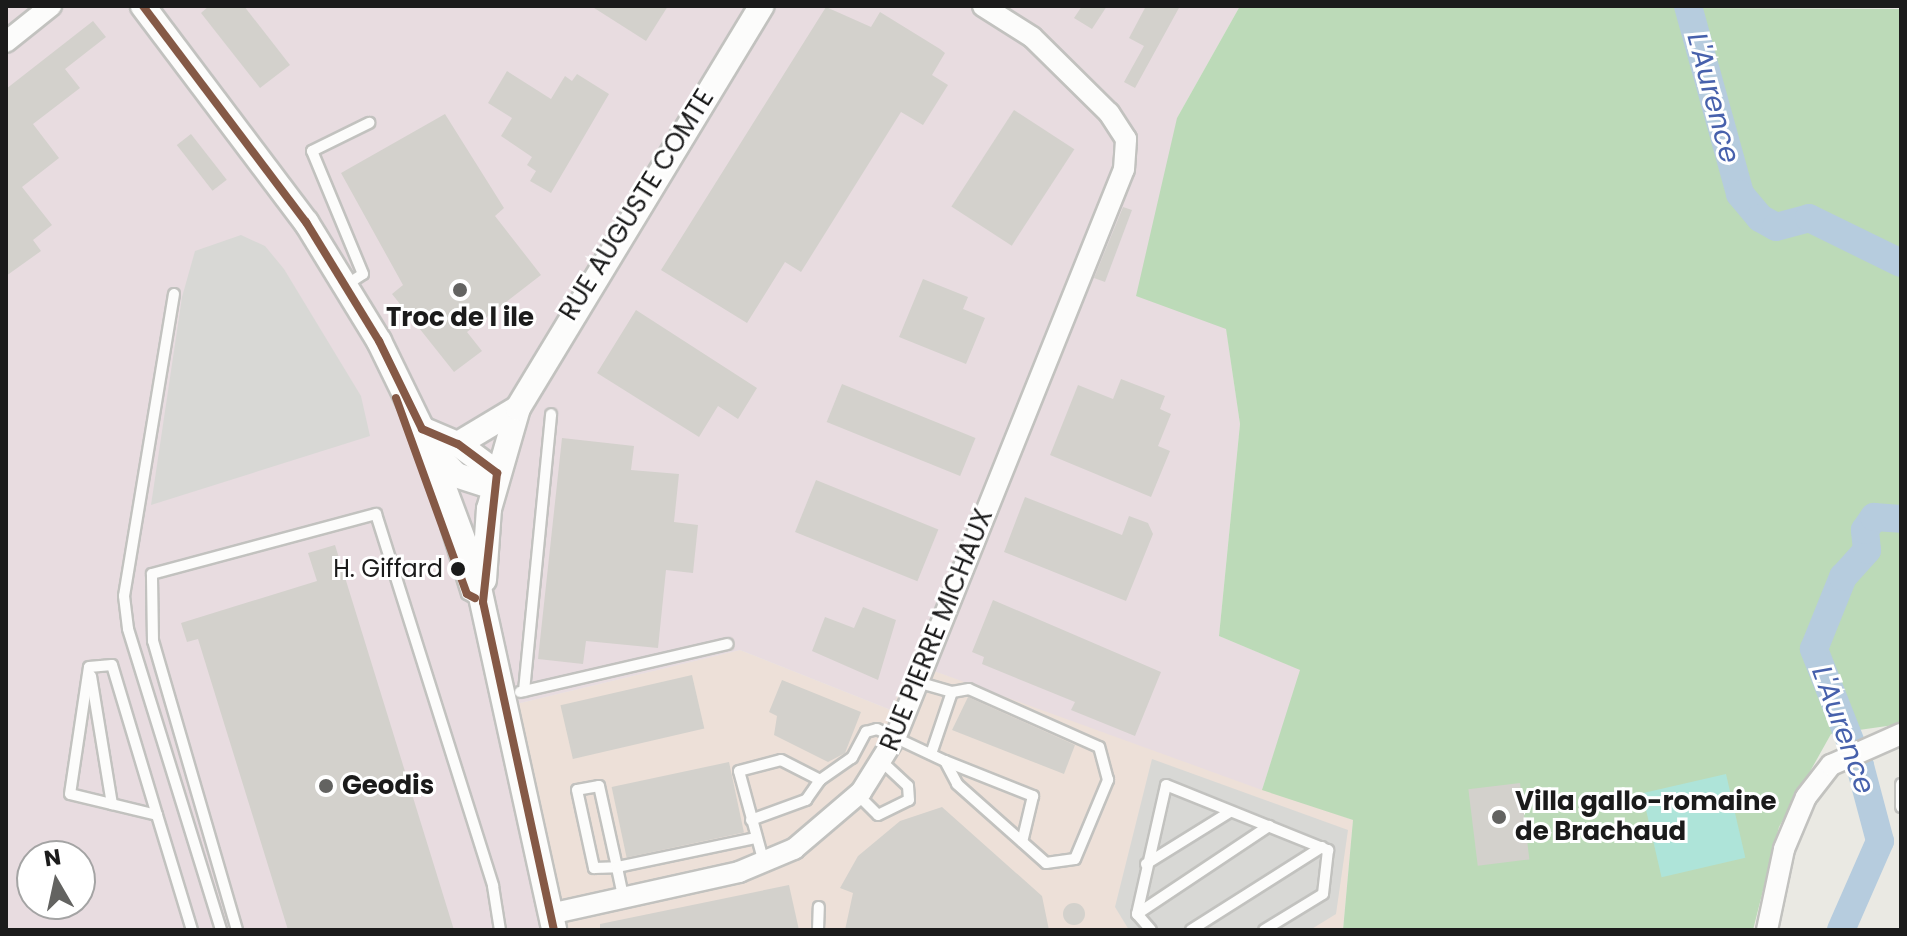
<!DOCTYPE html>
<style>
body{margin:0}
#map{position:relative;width:1907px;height:936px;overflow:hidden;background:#eae9e3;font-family:Poppins,sans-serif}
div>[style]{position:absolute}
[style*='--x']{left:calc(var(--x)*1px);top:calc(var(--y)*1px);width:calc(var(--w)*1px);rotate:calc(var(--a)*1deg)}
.commercial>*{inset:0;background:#ede0d8}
.industrial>*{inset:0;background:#e8dce0}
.forest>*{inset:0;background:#bcdab8}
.pitch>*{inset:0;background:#aee4d9;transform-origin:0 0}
.parking>*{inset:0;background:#d8d8d5}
.river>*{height:28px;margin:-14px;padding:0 14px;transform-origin:14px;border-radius:14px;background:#b6ccde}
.building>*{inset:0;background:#d3d1cc;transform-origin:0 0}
.round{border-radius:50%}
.roads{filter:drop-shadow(2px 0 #c2c2bf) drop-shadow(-2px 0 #c2c2bf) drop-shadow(0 2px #c2c2bf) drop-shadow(0 -2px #c2c2bf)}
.service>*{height:10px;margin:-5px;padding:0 5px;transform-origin:5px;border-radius:5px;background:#fcfcfb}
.minor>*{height:20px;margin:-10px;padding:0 10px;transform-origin:10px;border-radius:10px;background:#fcfcfb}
.tertiary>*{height:24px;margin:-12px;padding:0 12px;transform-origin:12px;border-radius:12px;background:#fcfcfb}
.bus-1>*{height:8px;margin:-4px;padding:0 4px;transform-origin:4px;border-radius:4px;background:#855946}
.dots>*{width:22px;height:22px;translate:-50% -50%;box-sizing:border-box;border:4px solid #fff;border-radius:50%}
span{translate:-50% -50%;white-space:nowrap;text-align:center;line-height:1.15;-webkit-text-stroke:6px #fff;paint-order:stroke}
.bus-label{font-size:24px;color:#1b1b1b}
.right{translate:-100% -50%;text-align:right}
.street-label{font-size:26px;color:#1b1b1b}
.poi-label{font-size:26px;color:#1b1b1b;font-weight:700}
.left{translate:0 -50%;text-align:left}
.water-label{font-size:28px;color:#4761ac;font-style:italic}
.frame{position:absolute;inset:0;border:8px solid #1b1b1b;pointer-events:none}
.north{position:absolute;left:16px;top:840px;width:80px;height:80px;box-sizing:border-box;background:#fff;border:2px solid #a4a4a4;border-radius:50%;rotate:351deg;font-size:22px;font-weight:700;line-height:32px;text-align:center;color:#1b1b1b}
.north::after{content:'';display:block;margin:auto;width:28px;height:36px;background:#636361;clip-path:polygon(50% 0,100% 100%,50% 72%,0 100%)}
</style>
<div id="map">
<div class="commercial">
<i style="clip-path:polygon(740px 650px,891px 710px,912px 663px,1353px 820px,1343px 930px,555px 930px,504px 707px)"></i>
</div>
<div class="industrial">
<i style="clip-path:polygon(evenodd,6px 6px,1240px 6px,1177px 118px,1226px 328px,1240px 424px,1219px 636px,1301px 670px,1262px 790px,912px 663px,891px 710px,740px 650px,504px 707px,555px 930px,6px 930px,6px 6px,32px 856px,80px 856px,80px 904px,32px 904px,32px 856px)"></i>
</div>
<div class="forest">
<i style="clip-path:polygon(1240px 6px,1901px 9px,1901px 724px,1831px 734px,1779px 827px,1753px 930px,1343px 930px,1353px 820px,1262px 790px,1300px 670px,1219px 636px,1240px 424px,1226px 329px,1136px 296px,1177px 118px)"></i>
</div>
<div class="pitch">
<i style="left:1726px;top:774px;width:86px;height:86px;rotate:77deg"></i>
</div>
<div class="parking">
<i style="clip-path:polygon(241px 235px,265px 246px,284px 269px,361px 396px,370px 436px,151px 505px,182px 297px,195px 251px)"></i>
<i style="clip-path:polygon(1152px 759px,1348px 830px,1336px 914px,1310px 930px,1129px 930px,1115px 907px)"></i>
</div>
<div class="river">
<i style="--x:1688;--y:6;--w:195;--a:74.5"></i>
<i style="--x:1740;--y:194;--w:31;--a:50"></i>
<i style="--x:1760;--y:218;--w:18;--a:29"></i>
<i style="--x:1776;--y:227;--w:34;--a:-15"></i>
<i style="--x:1809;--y:218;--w:102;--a:26.1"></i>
<i style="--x:1841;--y:930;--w:97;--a:-66.3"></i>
<i style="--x:1880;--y:841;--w:78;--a:-104.9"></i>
<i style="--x:1860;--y:766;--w:126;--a:-111.5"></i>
<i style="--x:1814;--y:649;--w:78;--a:-68.1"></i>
<i style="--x:1843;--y:577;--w:36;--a:-48"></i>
<i style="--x:1867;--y:550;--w:20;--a:-96"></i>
<i style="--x:1865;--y:530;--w:16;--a:-55"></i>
<i style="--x:1874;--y:517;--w:27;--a:4"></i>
</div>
<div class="building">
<i style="clip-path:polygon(209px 6px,244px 6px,290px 65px,260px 88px,201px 13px)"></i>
<i style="clip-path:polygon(591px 6px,668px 6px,646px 41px)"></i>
<i style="clip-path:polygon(1082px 6px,1107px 6px,1092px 29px,1074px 18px)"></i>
<i style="clip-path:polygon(1146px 6px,1180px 6px,1135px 88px,1124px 82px,1144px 46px,1129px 38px)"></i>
<i style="clip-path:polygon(826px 7px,871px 27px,880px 12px,940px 49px,945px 53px,932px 75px,948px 85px,923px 125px,901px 112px,801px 272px,785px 262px,747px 323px,661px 270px)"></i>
<i style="clip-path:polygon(93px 21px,106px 37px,65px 69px,80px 88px,33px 124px,59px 158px,22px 187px,52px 225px,33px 240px,41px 251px,6px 276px,6px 89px)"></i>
<i style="clip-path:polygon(507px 71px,551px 99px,565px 76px,572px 81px,577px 74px,609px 94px,551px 193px,530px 181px,536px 171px,527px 165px,532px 157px,501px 136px,512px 118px,488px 103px)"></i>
<i style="left:1014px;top:110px;width:72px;height:115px;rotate:33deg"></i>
<i style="clip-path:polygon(445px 114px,504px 208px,495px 216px,541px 275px,467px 332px,482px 351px,454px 372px,392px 294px,403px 285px,341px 173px)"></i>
<i style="left:191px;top:134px;width:58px;height:18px;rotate:52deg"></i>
<i style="clip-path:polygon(1123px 207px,1132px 210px,1105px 282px,1094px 278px)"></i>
<i style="clip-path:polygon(923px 279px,968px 297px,963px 309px,985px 318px,966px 364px,899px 337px)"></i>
<i style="clip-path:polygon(636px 310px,757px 388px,738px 419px,718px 406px,699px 437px,597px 373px)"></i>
<i style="clip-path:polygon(1121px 379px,1165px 396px,1160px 409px,1171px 414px,1158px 446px,1170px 451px,1151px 497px,1050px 455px,1078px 385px,1113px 399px)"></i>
<i style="left:842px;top:384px;width:144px;height:41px;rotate:22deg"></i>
<i style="clip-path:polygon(562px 438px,634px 446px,631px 470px,679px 474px,674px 522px,698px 525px,693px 573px,666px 570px,658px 648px,586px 641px,583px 664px,538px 659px)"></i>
<i style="left:816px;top:480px;width:132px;height:56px;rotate:22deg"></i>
<i style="clip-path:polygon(1025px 497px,1122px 535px,1129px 516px,1148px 523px,1153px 534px,1126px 601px,1004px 552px)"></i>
<i style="clip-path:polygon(335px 545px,454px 930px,288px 930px,198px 639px,187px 642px,181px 623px,317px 581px,308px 553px)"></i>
<i style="clip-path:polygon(993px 600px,1161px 672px,1135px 736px,1071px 710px,1075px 702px,982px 664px,984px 657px,972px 652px)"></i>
<i style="clip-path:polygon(863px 607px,896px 620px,878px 680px,812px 651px,825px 617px,854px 628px)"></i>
<i style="left:692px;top:675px;width:55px;height:135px;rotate:77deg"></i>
<i style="clip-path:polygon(782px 680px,861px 712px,845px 753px,828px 762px,774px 735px,777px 716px,769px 712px)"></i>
<i style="clip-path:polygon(968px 697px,1075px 745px,1064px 774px,952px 730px)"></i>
<i style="left:729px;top:762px;width:72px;height:120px;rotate:78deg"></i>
<i style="left:1520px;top:783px;width:77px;height:52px;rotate:83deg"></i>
<i style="clip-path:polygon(942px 807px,1042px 896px,1049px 930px,845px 930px,853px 893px,840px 888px,858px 856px,900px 821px)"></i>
<i style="clip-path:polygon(789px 885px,799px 930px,600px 930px,600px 924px)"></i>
<i class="round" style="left:1063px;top:903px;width:22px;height:22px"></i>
</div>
<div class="roads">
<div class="service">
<i style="--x:346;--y:285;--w:20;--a:-33"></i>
<i style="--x:363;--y:274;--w:133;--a:-112.5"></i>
<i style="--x:312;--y:151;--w:64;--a:-26.2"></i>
<i style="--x:174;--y:294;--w:306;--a:99.4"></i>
<i style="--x:124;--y:596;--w:33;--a:83"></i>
<i style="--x:128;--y:629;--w:315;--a:72.8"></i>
<i style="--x:446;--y:526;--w:71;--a:72.8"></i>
<i style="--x:467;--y:594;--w:13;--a:29"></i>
<i style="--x:91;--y:676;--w:130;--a:80.7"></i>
<i style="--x:524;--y:691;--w:278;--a:-84.4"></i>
<i style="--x:520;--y:692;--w:213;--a:-13"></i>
<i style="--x:931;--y:754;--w:65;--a:-71.3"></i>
<i style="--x:945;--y:761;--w:95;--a:21.7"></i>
<i style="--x:1033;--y:796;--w:47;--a:103.4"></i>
<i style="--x:1901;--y:784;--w:23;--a:90"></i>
<i style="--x:858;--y:795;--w:28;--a:45"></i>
<i style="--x:878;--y:815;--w:34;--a:-26"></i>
<i style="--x:909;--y:800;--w:14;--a:-94"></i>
<i style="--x:908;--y:786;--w:35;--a:-137"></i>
<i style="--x:157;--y:815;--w:89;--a:-166.4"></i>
<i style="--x:70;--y:794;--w:128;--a:-81.5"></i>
<i style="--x:89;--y:667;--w:23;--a:-5"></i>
<i style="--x:112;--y:665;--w:157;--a:73.3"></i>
<i style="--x:157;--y:815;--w:120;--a:73.1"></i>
<i style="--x:751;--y:820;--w:59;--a:-20"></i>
<i style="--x:806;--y:800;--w:24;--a:-55"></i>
<i style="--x:820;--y:780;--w:39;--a:-35"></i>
<i style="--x:852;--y:758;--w:30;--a:-62"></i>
<i style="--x:866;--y:732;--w:11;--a:-15"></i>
<i style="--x:877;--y:729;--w:75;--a:25.2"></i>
<i style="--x:945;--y:761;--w:26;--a:62"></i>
<i style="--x:957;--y:784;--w:119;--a:41.6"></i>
<i style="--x:1046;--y:863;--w:29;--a:-8"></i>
<i style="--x:1075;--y:859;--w:86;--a:-67.3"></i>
<i style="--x:1108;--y:780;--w:34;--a:-105"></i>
<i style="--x:1099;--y:747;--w:142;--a:-156"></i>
<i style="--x:969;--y:689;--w:17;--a:170"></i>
<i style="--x:952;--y:692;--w:35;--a:-164"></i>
<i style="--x:764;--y:863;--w:95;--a:-105.2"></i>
<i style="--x:739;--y:771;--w:43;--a:-14.7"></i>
<i style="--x:781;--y:760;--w:44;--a:27.1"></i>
<i style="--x:1146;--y:864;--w:99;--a:-31.8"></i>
<i style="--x:623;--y:896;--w:30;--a:-102"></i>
<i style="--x:617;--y:867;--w:83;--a:-102.5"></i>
<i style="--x:599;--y:786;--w:22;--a:170"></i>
<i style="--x:577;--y:790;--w:80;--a:77.7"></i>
<i style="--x:594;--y:868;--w:23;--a:-2"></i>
<i style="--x:617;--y:867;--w:142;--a:-11.8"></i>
<i style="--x:1137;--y:914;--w:159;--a:-33.7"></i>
<i style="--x:237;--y:930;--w:301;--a:-106.2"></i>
<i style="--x:153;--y:641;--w:67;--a:-90.9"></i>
<i style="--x:152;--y:574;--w:232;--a:-15"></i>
<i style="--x:376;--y:514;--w:390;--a:72.5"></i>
<i style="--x:493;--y:886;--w:45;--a:81"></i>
<i style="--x:818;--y:930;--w:23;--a:-88"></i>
<i style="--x:1151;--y:930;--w:21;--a:-131"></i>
<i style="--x:1137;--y:914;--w:132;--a:-77.3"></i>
<i style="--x:1166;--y:785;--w:175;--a:21.9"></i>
<i style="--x:1328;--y:850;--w:44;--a:96.5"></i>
<i style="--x:1323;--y:894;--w:69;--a:148.6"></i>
<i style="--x:1191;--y:930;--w:155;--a:-32.4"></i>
</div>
<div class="minor">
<i style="--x:6;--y:42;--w:58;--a:-38.7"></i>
<i style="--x:550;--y:914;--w:194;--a:-12.5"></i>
<i style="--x:739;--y:872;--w:60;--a:-22.7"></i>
<i style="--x:794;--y:849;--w:88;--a:-40.4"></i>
<i style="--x:861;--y:792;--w:66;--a:-58"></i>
<i style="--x:896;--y:736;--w:611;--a:-68.09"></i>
<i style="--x:1124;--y:169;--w:30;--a:-86"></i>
<i style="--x:1126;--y:139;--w:31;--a:-123"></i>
<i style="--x:1109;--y:113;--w:108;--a:-135.4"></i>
<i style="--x:1032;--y:37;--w:58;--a:-147.7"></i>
<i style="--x:1767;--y:930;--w:83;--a:-78.1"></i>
<i style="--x:1784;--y:849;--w:56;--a:-67.1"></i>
<i style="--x:1806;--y:797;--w:41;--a:-52"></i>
<i style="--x:1831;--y:765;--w:77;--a:-23.9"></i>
</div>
<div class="tertiary">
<i style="--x:143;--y:6;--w:271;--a:53"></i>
<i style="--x:306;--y:222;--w:140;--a:58.5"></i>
<i style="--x:379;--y:341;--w:98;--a:64"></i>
<i style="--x:422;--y:429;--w:155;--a:69.6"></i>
<i style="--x:476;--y:574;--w:364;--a:77.6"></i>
<i style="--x:422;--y:429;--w:39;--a:23"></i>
<i style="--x:458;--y:444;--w:49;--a:36.6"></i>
<i style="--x:458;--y:444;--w:70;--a:-31"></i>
<i style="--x:436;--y:454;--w:29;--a:46"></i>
<i style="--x:456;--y:475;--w:40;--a:18"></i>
<i style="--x:484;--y:580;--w:71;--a:-86"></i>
<i style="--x:489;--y:509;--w:105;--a:-74"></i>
<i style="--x:518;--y:408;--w:470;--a:-58.8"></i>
</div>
</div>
<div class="bus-1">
<i style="--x:143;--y:6;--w:271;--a:53"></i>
<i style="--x:306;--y:222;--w:140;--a:58.5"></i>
<i style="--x:379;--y:341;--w:98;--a:64"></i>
<i style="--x:422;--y:429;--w:39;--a:23"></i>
<i style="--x:458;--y:444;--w:49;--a:36.6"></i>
<i style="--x:497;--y:473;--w:130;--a:96.2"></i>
<i style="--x:483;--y:602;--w:336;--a:77.8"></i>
<i style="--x:396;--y:398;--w:208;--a:70.1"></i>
<i style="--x:467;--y:594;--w:9;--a:27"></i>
</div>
<div class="dots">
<i style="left:460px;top:290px;background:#636361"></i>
<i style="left:458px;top:569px;background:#1b1b1b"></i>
<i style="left:326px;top:786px;background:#636361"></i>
<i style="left:1499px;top:817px;background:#636361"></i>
</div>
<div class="bus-label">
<span class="right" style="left:443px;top:569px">H. Giffard</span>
</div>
<div class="street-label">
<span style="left:637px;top:205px;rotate:-58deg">RUE AUGUSTE COMTE</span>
<span style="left:937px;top:630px;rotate:-68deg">RUE PIERRE MICHAUX</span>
</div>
<div class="poi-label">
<span style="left:460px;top:318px">Troc de l ile</span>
<span class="left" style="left:342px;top:786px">Geodis</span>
<span class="left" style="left:1515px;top:817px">Villa gallo-romaine<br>de Brachaud</span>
</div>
<div class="water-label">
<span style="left:1713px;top:98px;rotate:75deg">L'Aurence</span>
<span style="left:1843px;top:730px;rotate:70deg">L'Aurence</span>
</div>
<div class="frame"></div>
<div class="north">N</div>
</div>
